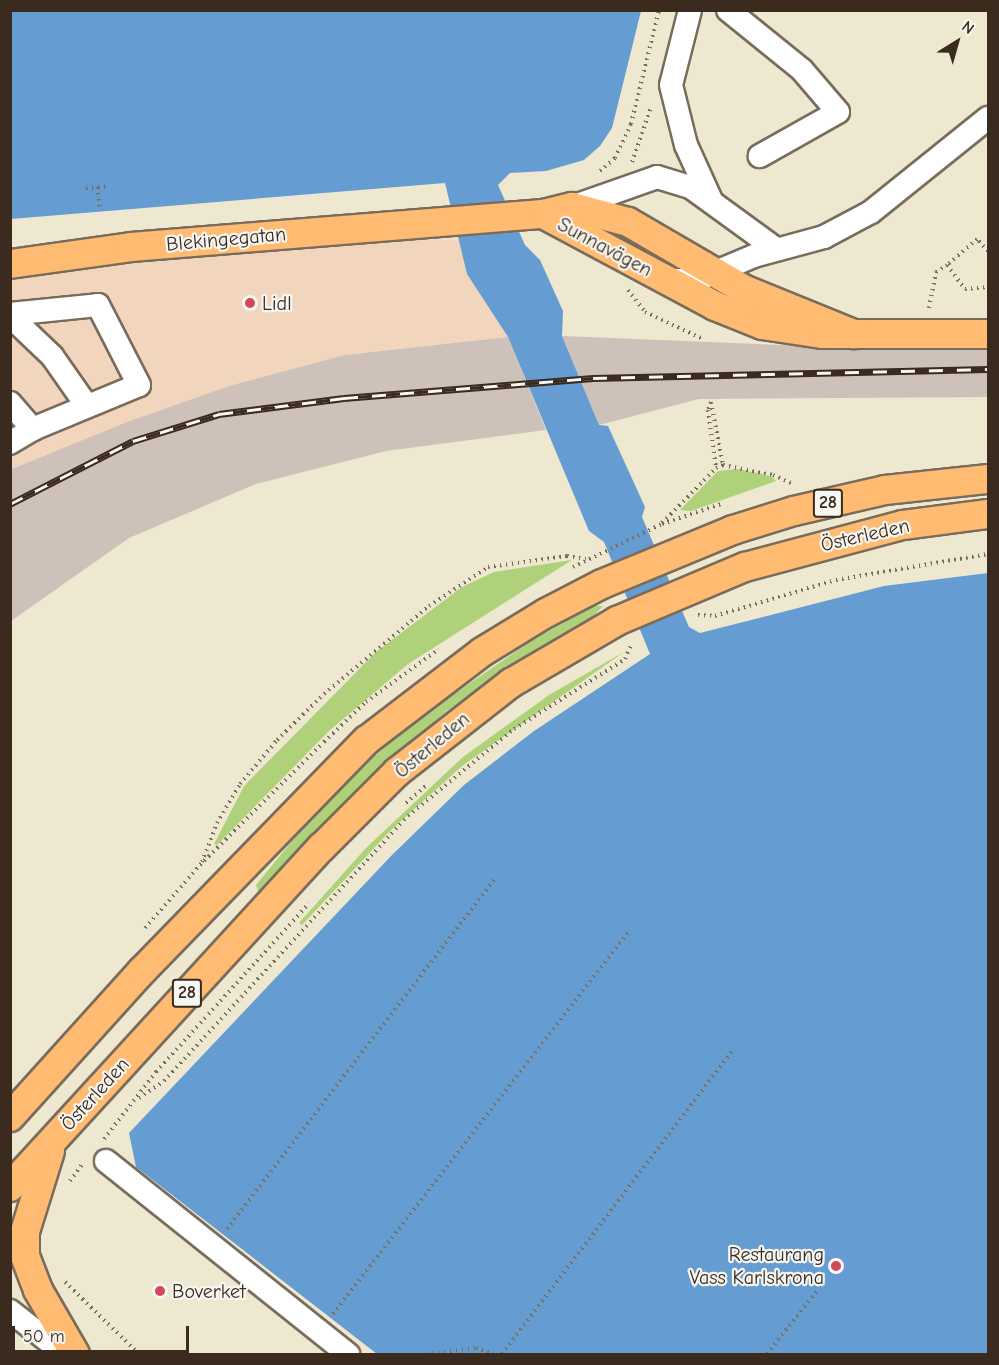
<!DOCTYPE html>
<meta charset="utf-8">
<style>
body{margin:0}
#map{position:relative;width:999px;height:1365px;overflow:hidden;background:#ede8cf;font-family:"Comic Neue",sans-serif}
div>[style]{position:absolute}
[style*='--x']{left:calc(var(--x)*1px);top:calc(var(--y)*1px);width:calc(var(--w)*1px);rotate:calc(var(--a)*1deg)}
.built>*{inset:0;background:#f1d5bd}
.industrial>*{inset:0;background:#cec1ba}
.green>*{inset:0;background:#aed17a}
.water>*{inset:0;background:#659dd3}
.path>*{height:4px;margin-top:-2px;transform-origin:0;background:repeating-linear-gradient(90deg,#796c5c 0 1.5px,transparent 0 6px)}
.roads{filter:drop-shadow(2px 0 #796c5c) drop-shadow(-2px 0 #796c5c) drop-shadow(0 2px #796c5c) drop-shadow(0 -2px #796c5c)}
.minor>*{height:22px;margin:-11px;padding:0 11px;transform-origin:11px;border-radius:11px;background:#fff}
.major>*{height:28px;margin:-14px;padding:0 14px;transform-origin:14px;border-radius:14px;background:#ffbb71}
.rail>*{height:7px;margin-top:-3.5px;transform-origin:0;background:repeating-linear-gradient(90deg,#f6f6f2 0 14px,#3b2a1e 0 28px);box-sizing:border-box;border-block:2px solid #3b2a1e}
.dots>*{width:16px;height:16px;translate:-50% -50%;box-sizing:border-box;border:3px solid #f6f6f2;border-radius:50%}
span{translate:-50% -50%;white-space:nowrap;text-align:center;line-height:1.15;-webkit-text-stroke:4.5px #f6f6f2;paint-order:stroke}
.shield-label span{padding:2px 4px;background:#f6f6f2;border:2px solid;border-radius:4px;-webkit-text-stroke-width:0}
.shield-label{font-size:18px;color:#3b2a1e;font-weight:700}
.street-label{font-size:20px;color:#3b2a1e}
.poi-label{font-size:20px;color:#3b2a1e}
.left{translate:0 -50%;text-align:left}
.right{translate:-100% -50%;text-align:right}
.frame{position:absolute;inset:0;border:12px solid #3b2a1e;pointer-events:none}
.north{position:absolute;left:927px;top:12px;width:60px;height:60px;-webkit-text-stroke:4px #f6f6f2;paint-order:stroke;rotate:37deg;font-size:16px;font-weight:700;line-height:24px;text-align:center;color:#3b2a1e}
.north::after{content:'';display:block;margin:auto;width:21px;height:27px;background:#3b2a1e;clip-path:polygon(50% 0,100% 100%,50% 72%,0 100%)}
.scale{position:absolute;left:12px;top:1326px;width:177px;height:27px;box-sizing:border-box;border:3px solid #3b2a1e;border-top:0;padding-left:8px;font-size:18px;line-height:21px;white-space:nowrap;color:#3b2a1e;-webkit-text-stroke:4px #f6f6f2;paint-order:stroke}
</style>
<div id="map">
<div class="built">
<i style="clip-path:polygon(360px 238px,460px 240px,467px 274px,508px 337px,345px 355px,229px 386px,127px 422px,11px 470px,11px 273px)"></i>
</div>
<div class="industrial">
<i style="clip-path:polygon(562px 336px,879px 349px,988px 345px,988px 397px,699px 399px,599px 425px)"></i>
<i style="clip-path:polygon(508px 337px,546px 430px,386px 451px,256px 484px,129px 538px,11px 621px,12px 469px,127px 422px,229px 386px,345px 355px)"></i>
</div>
<div class="green">
<i style="clip-path:polygon(737px 469px,771px 476px,776px 481px,691px 511px,680px 510px,718px 471px)"></i>
<i style="clip-path:polygon(572px 560px,408px 664px,329px 731px,217px 845px,214px 844px,244px 786px,376px 652px,462px 587px,494px 572px)"></i>
<i style="clip-path:polygon(593px 606px,603px 606px,591px 619px,515px 664px,447px 711px,389px 762px,260px 897px,256px 885px,292px 841px,352px 777px,405px 728px,528px 643px)"></i>
<i style="clip-path:polygon(624px 652px,462px 766px,390px 831px,302px 925px,299px 923px,366px 848px,463px 757px,549px 695px)"></i>
</div>
<div class="water">
<i style="clip-path:polygon(11px 11px,641px 11px,612px 128px,600px 146px,584px 160px,546px 171px,510px 173px,498px 185px,525px 245px,540px 260px,563px 311px,562px 336px,599px 425px,608px 426px,645px 507px,642px 517px,689px 627px,700px 633px,884px 586px,988px 573px,988px 1354px,377px 1354px,136px 1167px,129px 1133px,392px 855px,464px 785px,534px 731px,650px 654px,604px 542px,589px 531px,508px 337px,467px 274px,445px 183px,11px 219px)"></i>
</div>
<div class="path">
<i style="--x:632;--y:162;--w:58;--a:-70.9"></i>
<i style="--x:600;--y:171;--w:20;--a:-41"></i>
<i style="--x:615;--y:158;--w:38;--a:-65"></i>
<i style="--x:631;--y:124;--w:117;--a:-76.2"></i>
<i style="--x:98;--y:187;--w:24;--a:85"></i>
<i style="--x:86;--y:188;--w:23;--a:-5"></i>
<i style="--x:988;--y:251;--w:16;--a:-133"></i>
<i style="--x:977;--y:239;--w:40;--a:139"></i>
<i style="--x:947;--y:265;--w:30;--a:53"></i>
<i style="--x:965;--y:289;--w:23;--a:-5"></i>
<i style="--x:628;--y:290;--w:28;--a:52"></i>
<i style="--x:645;--y:312;--w:62;--a:24.9"></i>
<i style="--x:929;--y:308;--w:37;--a:-79"></i>
<i style="--x:936;--y:272;--w:13;--a:-32"></i>
<i style="--x:711;--y:402;--w:9;--a:111"></i>
<i style="--x:708;--y:410;--w:59;--a:82.1"></i>
<i style="--x:711;--y:402;--w:64;--a:79.2"></i>
<i style="--x:662;--y:523;--w:77;--a:-45.5"></i>
<i style="--x:716;--y:468;--w:8;--a:-23"></i>
<i style="--x:723;--y:465;--w:51;--a:11.3"></i>
<i style="--x:773;--y:475;--w:20;--a:24"></i>
<i style="--x:573;--y:567;--w:99;--a:-25.8"></i>
<i style="--x:662;--y:524;--w:65;--a:-18.7"></i>
<i style="--x:698;--y:615;--w:17;--a:3"></i>
<i style="--x:715;--y:616;--w:126;--a:-16.6"></i>
<i style="--x:836;--y:580;--w:154;--a:-9.7"></i>
<i style="--x:406;--y:803;--w:29;--a:-41"></i>
<i style="--x:202;--y:862;--w:42;--a:-69"></i>
<i style="--x:217;--y:823;--w:45;--a:-59.5"></i>
<i style="--x:240;--y:784;--w:57;--a:-49.9"></i>
<i style="--x:277;--y:740;--w:66;--a:-44.4"></i>
<i style="--x:324;--y:694;--w:137;--a:-40"></i>
<i style="--x:429;--y:606;--w:71;--a:-33.5"></i>
<i style="--x:488;--y:567;--w:80;--a:-7.9"></i>
<i style="--x:567;--y:556;--w:19;--a:9"></i>
<i style="--x:145;--y:928;--w:84;--a:-48.9"></i>
<i style="--x:200;--y:865;--w:175;--a:-44.8"></i>
<i style="--x:324;--y:742;--w:58;--a:-43.6"></i>
<i style="--x:366;--y:702;--w:90;--a:-36"></i>
<i style="--x:139;--y:1098;--w:30;--a:-34"></i>
<i style="--x:164;--y:1081;--w:360;--a:-47.4"></i>
<i style="--x:408;--y:816;--w:137;--a:-39.4"></i>
<i style="--x:514;--y:729;--w:131;--a:-32.2"></i>
<i style="--x:625;--y:659;--w:15;--a:-67"></i>
<i style="--x:104;--y:1139;--w:85;--a:-52.2"></i>
<i style="--x:156;--y:1072;--w:228;--a:-47.8"></i>
<i style="--x:70;--y:1181;--w:22;--a:-54"></i>
<i style="--x:227;--y:1229;--w:441;--a:-52.6"></i>
<i style="--x:65;--y:1282;--w:103;--a:44.2"></i>
<i style="--x:333;--y:1314;--w:482;--a:-52.3"></i>
<i style="--x:426;--y:1354;--w:50;--a:-6.8"></i>
<i style="--x:476;--y:1348;--w:18;--a:19"></i>
<i style="--x:502;--y:1354;--w:382;--a:-52.8"></i>
<i style="--x:767;--y:1354;--w:80;--a:-51.6"></i>
</div>
<div class="roads">
<div class="minor">
<i style="--x:690;--y:10;--w:77;--a:104.2"></i>
<i style="--x:671;--y:85;--w:62;--a:76"></i>
<i style="--x:686;--y:145;--w:60;--a:65.6"></i>
<i style="--x:728;--y:10;--w:95;--a:39"></i>
<i style="--x:802;--y:70;--w:55;--a:49.4"></i>
<i style="--x:838;--y:112;--w:90;--a:150.6"></i>
<i style="--x:572;--y:207;--w:90;--a:-19.4"></i>
<i style="--x:657;--y:177;--w:37;--a:17"></i>
<i style="--x:692;--y:188;--w:104;--a:36"></i>
<i style="--x:666;--y:280;--w:31;--a:0"></i>
<i style="--x:697;--y:280;--w:62;--a:-22.8"></i>
<i style="--x:754;--y:256;--w:73;--a:-15.2"></i>
<i style="--x:824;--y:237;--w:53;--a:-28"></i>
<i style="--x:871;--y:212;--w:150;--a:-38.8"></i>
<i style="--x:10;--y:314;--w:88;--a:-5.8"></i>
<i style="--x:98;--y:305;--w:90;--a:62.9"></i>
<i style="--x:139;--y:385;--w:115;--a:157.5"></i>
<i style="--x:10;--y:316;--w:58;--a:43.6"></i>
<i style="--x:52;--y:356;--w:61;--a:55"></i>
<i style="--x:10;--y:403;--w:35;--a:49"></i>
<i style="--x:33;--y:429;--w:27;--a:149"></i>
<i style="--x:106;--y:1161;--w:310;--a:38.6"></i>
<i style="--x:10;--y:1311;--w:70;--a:38"></i>
</div>
<div class="major">
<i style="--x:543;--y:214;--w:195;--a:28.1"></i>
<i style="--x:715;--y:306;--w:51;--a:22"></i>
<i style="--x:762;--y:325;--w:62;--a:8.4"></i>
<i style="--x:823;--y:334;--w:165;--a:0"></i>
<i style="--x:10;--y:264;--w:122;--a:-8"></i>
<i style="--x:131;--y:247;--w:413;--a:-4.6"></i>
<i style="--x:543;--y:214;--w:30;--a:-14"></i>
<i style="--x:572;--y:207;--w:58;--a:15"></i>
<i style="--x:628;--y:222;--w:133;--a:30.2"></i>
<i style="--x:743;--y:289;--w:120;--a:22.1"></i>
<i style="--x:10;--y:1117;--w:197;--a:-47.9"></i>
<i style="--x:142;--y:971;--w:322;--a:-45.8"></i>
<i style="--x:367;--y:740;--w:145;--a:-37.4"></i>
<i style="--x:482;--y:652;--w:75;--a:-31.4"></i>
<i style="--x:546;--y:613;--w:63;--a:-27.4"></i>
<i style="--x:602;--y:584;--w:142;--a:-22.4"></i>
<i style="--x:733;--y:530;--w:64;--a:-17.3"></i>
<i style="--x:794;--y:511;--w:93;--a:-13"></i>
<i style="--x:885;--y:490;--w:104;--a:-6.1"></i>
<i style="--x:50;--y:1151;--w:85;--a:107.2"></i>
<i style="--x:25;--y:1232;--w:24;--a:90"></i>
<i style="--x:25;--y:1256;--w:36;--a:69"></i>
<i style="--x:38;--y:1290;--w:74;--a:60"></i>
<i style="--x:10;--y:1187;--w:461;--a:-47.5"></i>
<i style="--x:322;--y:847;--w:106;--a:-45"></i>
<i style="--x:397;--y:772;--w:145;--a:-38"></i>
<i style="--x:511;--y:683;--w:123;--a:-30.3"></i>
<i style="--x:617;--y:621;--w:139;--a:-22.9"></i>
<i style="--x:745;--y:567;--w:163;--a:-14.9"></i>
<i style="--x:903;--y:525;--w:86;--a:-7.4"></i>
</div>
</div>
<div class="rail">
<i style="--x:10;--y:504;--w:138;--a:-27.1"></i>
<i style="--x:133;--y:441;--w:90;--a:-17.4"></i>
<i style="--x:219;--y:414;--w:126;--a:-7.3"></i>
<i style="--x:344;--y:398;--w:250;--a:-4.6"></i>
<i style="--x:593;--y:378;--w:395;--a:-1.3"></i>
</div>
<div class="dots">
<i style="left:250px;top:303px;background:#d1495b"></i>
<i style="left:836px;top:1266px;background:#d1495b"></i>
<i style="left:160px;top:1291px;background:#d1495b"></i>
</div>
<div class="shield-label">
<span style="left:828px;top:503px">28</span>
<span style="left:187px;top:993px">28</span>
</div>
<div class="street-label">
<span style="left:226px;top:239px;rotate:-5deg">Blekingegatan</span>
<span style="left:605px;top:247px;rotate:28deg">Sunnavägen</span>
<span style="left:865px;top:535px;rotate:-13deg">Österleden</span>
<span style="left:432px;top:745px;rotate:-40deg">Österleden</span>
<span style="left:95px;top:1094px;rotate:-48deg">Österleden</span>
</div>
<div class="poi-label">
<span class="left" style="left:262px;top:303px">Lidl</span>
<span class="right" style="left:824px;top:1266px">Restaurang<br>Vass Karlskrona</span>
<span class="left" style="left:172px;top:1291px">Boverket</span>
</div>
<div class="frame"></div>
<div class="north">N</div>
<div class="scale">50 m</div>
</div>
